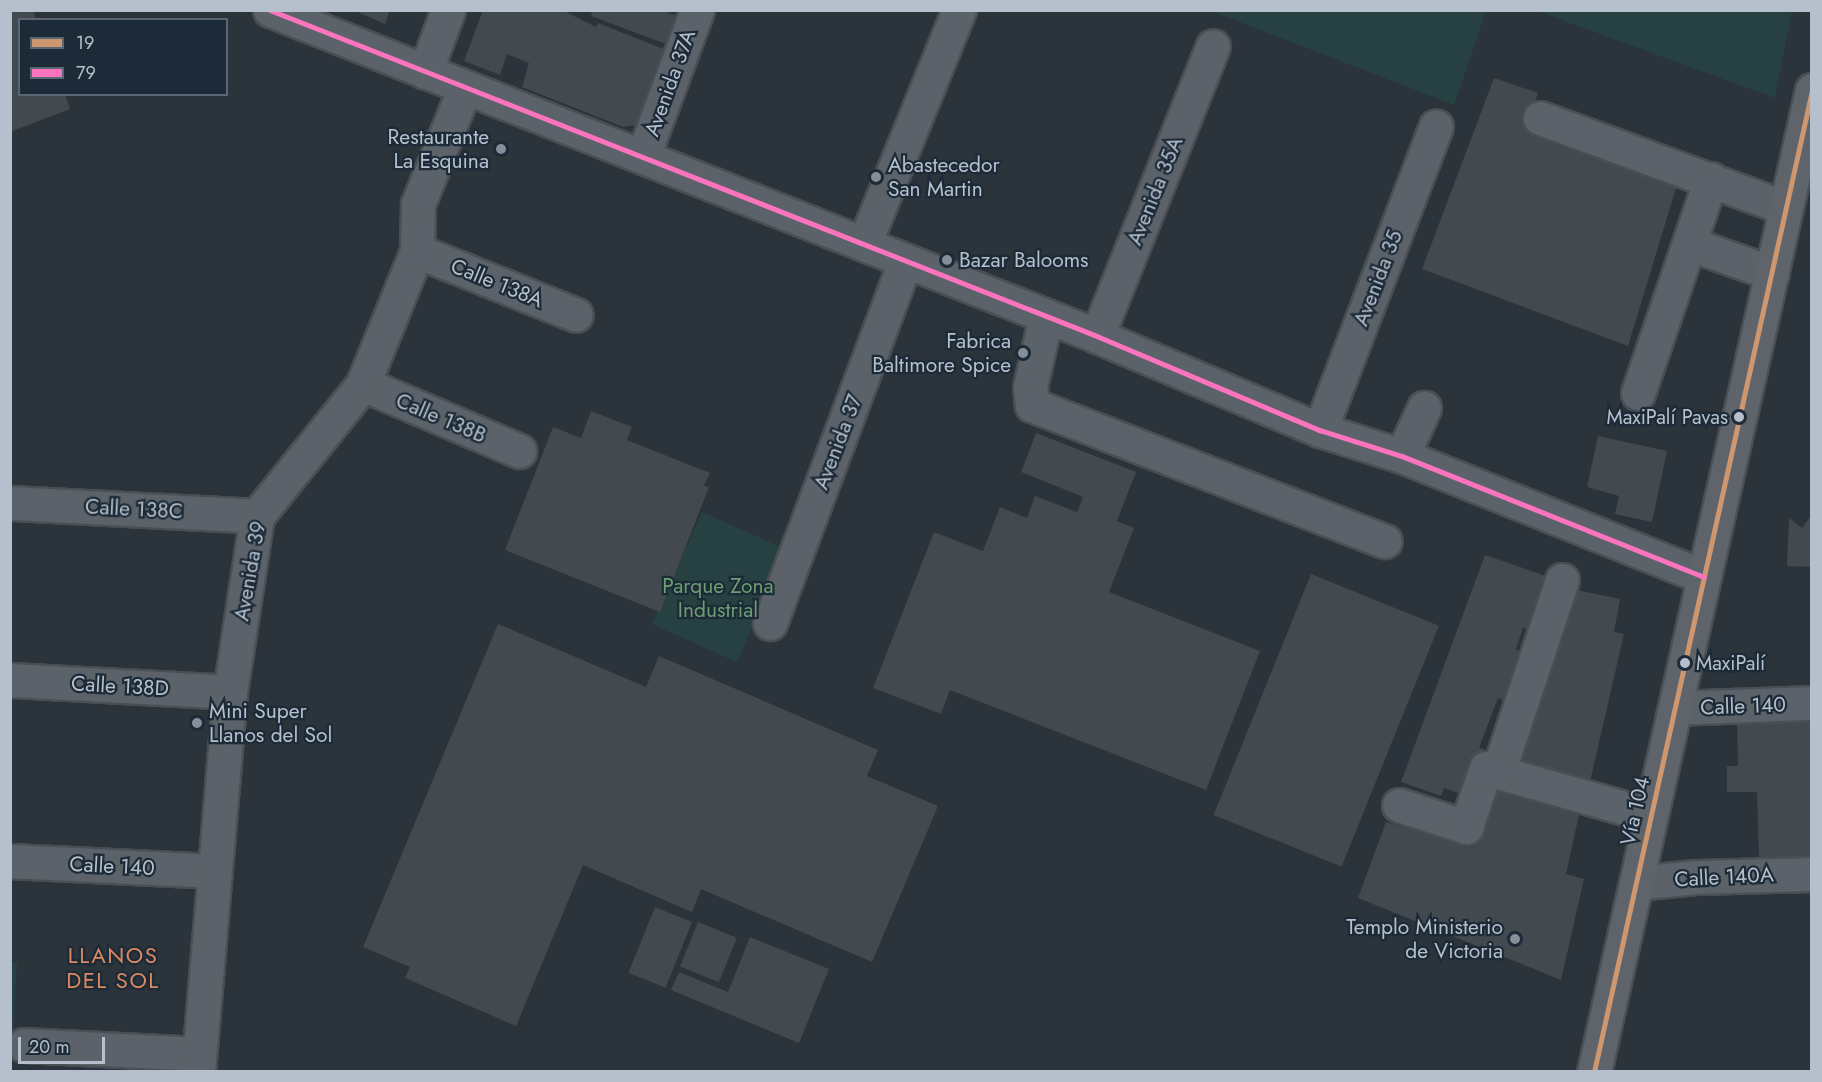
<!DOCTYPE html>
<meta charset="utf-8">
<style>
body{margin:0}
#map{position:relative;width:1822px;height:1082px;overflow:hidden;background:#2b333b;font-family:Jost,sans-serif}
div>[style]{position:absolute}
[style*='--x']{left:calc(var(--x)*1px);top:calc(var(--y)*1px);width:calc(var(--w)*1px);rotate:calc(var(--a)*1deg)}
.green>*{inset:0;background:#274142;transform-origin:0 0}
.building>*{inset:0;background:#42494f;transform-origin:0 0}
.roads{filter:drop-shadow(2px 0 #494f55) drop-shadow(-2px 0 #494f55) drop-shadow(0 2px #494f55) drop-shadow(0 -2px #494f55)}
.minor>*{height:33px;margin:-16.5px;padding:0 16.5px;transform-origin:16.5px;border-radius:16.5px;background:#5b6269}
.major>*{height:33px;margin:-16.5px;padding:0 16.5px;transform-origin:16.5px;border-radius:16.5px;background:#5e646a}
.bus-1>*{height:4.5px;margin:-2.25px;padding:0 2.25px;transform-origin:2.25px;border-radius:2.25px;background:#cd976f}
.bus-2>*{height:4.5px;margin:-2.25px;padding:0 2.25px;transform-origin:2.25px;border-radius:2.25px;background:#fc73be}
.dots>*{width:16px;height:16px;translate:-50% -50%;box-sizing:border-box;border:3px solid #1d2a37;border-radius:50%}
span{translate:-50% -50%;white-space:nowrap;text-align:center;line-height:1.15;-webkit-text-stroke:4.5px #1d2a37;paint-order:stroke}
.bus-label{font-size:20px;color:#b5c0cc}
.right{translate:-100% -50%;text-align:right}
.left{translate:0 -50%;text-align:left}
.street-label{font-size:21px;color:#b5c0cc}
.poi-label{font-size:21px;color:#b5c0cc}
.park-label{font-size:21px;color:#6b9e71}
.neighbourhood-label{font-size:22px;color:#dd8960;letter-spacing:1.5px}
.frame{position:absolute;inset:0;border:12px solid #b5c0cc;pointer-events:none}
.legend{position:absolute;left:18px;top:18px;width:210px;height:78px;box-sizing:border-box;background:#1d2a37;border:2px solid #5a6673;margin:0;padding:8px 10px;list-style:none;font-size:18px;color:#b5c0cc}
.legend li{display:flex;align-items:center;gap:12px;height:30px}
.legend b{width:30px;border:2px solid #5a6673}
.scale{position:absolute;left:18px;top:1037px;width:87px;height:27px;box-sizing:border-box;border:3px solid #b5c0cc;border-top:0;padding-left:8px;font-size:18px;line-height:21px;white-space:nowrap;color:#b5c0cc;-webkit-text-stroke:4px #1d2a37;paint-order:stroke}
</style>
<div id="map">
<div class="green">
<i style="clip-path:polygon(1211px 11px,1486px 10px,1486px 11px,1454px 105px)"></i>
<i style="clip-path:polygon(1537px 11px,1792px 10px,1792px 11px,1775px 98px)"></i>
<i style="left:702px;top:512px;width:93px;height:123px;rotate:24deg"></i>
<i style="clip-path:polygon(10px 962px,17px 962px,11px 1072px,10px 1071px)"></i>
</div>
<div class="building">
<i style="clip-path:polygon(10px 10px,33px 10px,36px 20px,20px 20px,20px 94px,65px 94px,70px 109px,10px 132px)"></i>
<i style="clip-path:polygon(353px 10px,390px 10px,385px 24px)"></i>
<i style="clip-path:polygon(483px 10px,562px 10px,596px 27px,598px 23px,671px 52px,643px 124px,623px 127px,522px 87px,529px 63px,507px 54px,500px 75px,464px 61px)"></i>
<i style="clip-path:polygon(593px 10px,661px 10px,677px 16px,666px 44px,591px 16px)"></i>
<i style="clip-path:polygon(1494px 78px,1538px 93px,1525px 130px,1677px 185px,1628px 346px,1422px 269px)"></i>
<i style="clip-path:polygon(591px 411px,632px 427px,627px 440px,710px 473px,704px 486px,709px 487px,660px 612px,505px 550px,553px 427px,581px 438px)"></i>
<i style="clip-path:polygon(1036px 433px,1136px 472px,1117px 521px,1134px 528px,1109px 592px,1260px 651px,1206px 790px,950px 690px,941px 714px,873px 688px,934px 532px,983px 551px,1000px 507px,1027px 518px,1035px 496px,1077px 512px,1083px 497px,1021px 472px)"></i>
<i style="clip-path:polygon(1598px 436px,1667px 451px,1652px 522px,1615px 514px,1619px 496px,1587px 487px)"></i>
<i style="clip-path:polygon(1812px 514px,1812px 567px,1787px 566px,1789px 518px,1802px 528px)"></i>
<i style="clip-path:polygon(1485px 555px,1546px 576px,1529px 630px,1523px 628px,1516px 649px,1520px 651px,1503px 700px,1498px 698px,1479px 748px,1484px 749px,1475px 777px,1463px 795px,1444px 788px,1441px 796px,1401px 782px)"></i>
<i style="left:1311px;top:574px;width:138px;height:260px;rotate:22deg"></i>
<i style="clip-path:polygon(1562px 587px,1620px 599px,1614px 632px,1624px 634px,1589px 786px,1520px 768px,1559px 621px)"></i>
<i style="clip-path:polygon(498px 624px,646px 687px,659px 656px,878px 750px,867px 776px,938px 806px,872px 962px,701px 889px,692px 912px,583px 865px,516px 1026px,405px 978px,410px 967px,363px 947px)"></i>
<i style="clip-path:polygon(1812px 721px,1812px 856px,1759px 858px,1757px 792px,1727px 792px,1727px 766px,1738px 766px,1737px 722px)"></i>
<i style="clip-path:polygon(1488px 788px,1580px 810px,1566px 874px,1584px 879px,1561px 980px,1358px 898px,1386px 822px,1473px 847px)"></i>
<i style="left:655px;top:907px;width:40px;height:71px;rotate:22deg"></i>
<i style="left:698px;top:922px;width:42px;height:48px;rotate:22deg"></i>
<i style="clip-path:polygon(750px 937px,829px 969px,799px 1043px,671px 990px,679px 972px,728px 992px)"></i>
</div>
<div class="roads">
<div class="minor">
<i style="--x:270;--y:10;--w:889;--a:21.51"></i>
<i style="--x:1097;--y:336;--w:242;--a:22.9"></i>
<i style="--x:1320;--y:430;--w:86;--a:17.6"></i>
<i style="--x:1402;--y:456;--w:325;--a:21.8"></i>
<i style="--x:425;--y:72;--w:66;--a:-69.6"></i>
<i style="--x:1540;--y:118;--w:262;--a:20.1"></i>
<i style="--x:643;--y:156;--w:156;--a:-69.7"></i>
<i style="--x:864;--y:244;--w:253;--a:-67.9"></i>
<i style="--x:1690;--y:244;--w:87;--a:19.5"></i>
<i style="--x:417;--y:251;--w:171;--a:21.9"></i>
<i style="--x:1046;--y:316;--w:73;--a:102.7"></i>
<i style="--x:1030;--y:387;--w:18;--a:84"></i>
<i style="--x:1032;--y:405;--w:378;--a:21.1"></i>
<i style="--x:1097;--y:336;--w:312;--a:-68.2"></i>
<i style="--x:363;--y:384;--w:170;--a:23.2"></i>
<i style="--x:1638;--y:393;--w:226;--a:-71.2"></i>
<i style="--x:1320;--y:430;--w:325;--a:-69.1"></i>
<i style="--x:1402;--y:456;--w:53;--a:-65.4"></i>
<i style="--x:10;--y:503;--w:247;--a:3"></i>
<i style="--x:1562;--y:580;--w:202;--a:108.4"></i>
<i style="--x:1498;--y:772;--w:142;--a:15.9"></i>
<i style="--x:770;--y:623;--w:386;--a:-69.5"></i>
<i style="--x:10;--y:680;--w:220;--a:3.1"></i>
<i style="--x:1675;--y:708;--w:137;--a:-2.1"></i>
<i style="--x:1399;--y:805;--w:71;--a:18.2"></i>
<i style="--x:1466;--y:827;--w:62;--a:-71.3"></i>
<i style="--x:1486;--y:768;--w:13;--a:18"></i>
<i style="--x:10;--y:861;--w:203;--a:2.8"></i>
<i style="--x:1636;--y:883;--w:60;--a:-5.7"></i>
<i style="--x:1696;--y:877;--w:116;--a:-1.5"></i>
<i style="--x:24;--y:1045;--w:175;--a:2.9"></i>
<i style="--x:198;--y:1072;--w:381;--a:-85.2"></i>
<i style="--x:230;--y:692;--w:178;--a:-81.3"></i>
<i style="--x:257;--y:516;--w:169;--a:-51.2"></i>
<i style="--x:363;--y:384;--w:144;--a:-67.9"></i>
<i style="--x:417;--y:251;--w:47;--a:-88.8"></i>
<i style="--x:418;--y:204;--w:126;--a:-68.1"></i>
</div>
<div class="major">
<i style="--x:1594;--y:1072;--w:1006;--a:-77.48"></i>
</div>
</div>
<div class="bus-1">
<i style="--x:1594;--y:1072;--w:1006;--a:-77.48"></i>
</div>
<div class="bus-2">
<i style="--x:270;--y:10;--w:889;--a:21.51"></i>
<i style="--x:1097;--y:336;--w:242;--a:22.9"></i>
<i style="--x:1320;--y:430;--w:86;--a:17.6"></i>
<i style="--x:1402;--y:456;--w:325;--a:21.8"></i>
</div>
<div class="dots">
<i style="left:501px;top:149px;background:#858f99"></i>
<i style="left:876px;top:177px;background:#858f99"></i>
<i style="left:947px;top:260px;background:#858f99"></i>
<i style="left:1023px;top:353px;background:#858f99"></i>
<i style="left:1739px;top:417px;background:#b5c0cc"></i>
<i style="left:1685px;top:663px;background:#b5c0cc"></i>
<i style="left:197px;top:723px;background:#858f99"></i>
<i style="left:1515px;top:939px;background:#858f99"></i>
</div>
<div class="bus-label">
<span class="right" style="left:1728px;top:417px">MaxiPalí Pavas</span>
<span class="left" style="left:1696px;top:663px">MaxiPalí</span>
</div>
<div class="street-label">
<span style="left:670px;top:83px;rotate:-70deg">Avenida 37A</span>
<span style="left:1155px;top:191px;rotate:-68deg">Avenida 35A</span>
<span style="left:1378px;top:278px;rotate:-69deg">Avenida 35</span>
<span style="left:497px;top:283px;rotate:22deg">Calle 138A</span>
<span style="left:441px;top:418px;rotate:23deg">Calle 138B</span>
<span style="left:838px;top:442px;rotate:-69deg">Avenida 37</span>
<span style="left:134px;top:509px;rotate:3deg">Calle 138C</span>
<span style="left:250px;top:571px;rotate:-80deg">Avenida 39</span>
<span style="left:120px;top:686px;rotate:3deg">Calle 138D</span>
<span style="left:1743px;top:706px;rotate:-2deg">Calle 140</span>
<span style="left:1635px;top:811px;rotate:-77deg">Vía 104</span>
<span style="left:112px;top:866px;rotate:3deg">Calle 140</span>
<span style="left:1724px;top:877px;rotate:-3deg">Calle 140A</span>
</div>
<div class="poi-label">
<span class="right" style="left:489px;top:149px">Restaurante<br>La Esquina</span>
<span class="left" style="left:888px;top:177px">Abastecedor<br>San Martin</span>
<span class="left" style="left:959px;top:260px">Bazar Balooms</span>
<span class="right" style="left:1011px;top:353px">Fabrica<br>Baltimore Spice</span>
<span class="left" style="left:209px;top:723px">Mini Super<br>Llanos del Sol</span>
<span class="right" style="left:1503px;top:939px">Templo Ministerio<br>de Victoria</span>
</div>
<div class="park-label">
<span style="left:718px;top:598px">Parque Zona<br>Industrial</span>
</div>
<div class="neighbourhood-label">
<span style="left:113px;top:968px">LLANOS<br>DEL SOL</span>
</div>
<div class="frame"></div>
<ul class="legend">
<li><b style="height:8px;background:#cd976f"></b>19</li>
<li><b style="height:8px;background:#fc73be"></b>79</li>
</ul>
<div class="scale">20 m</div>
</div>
